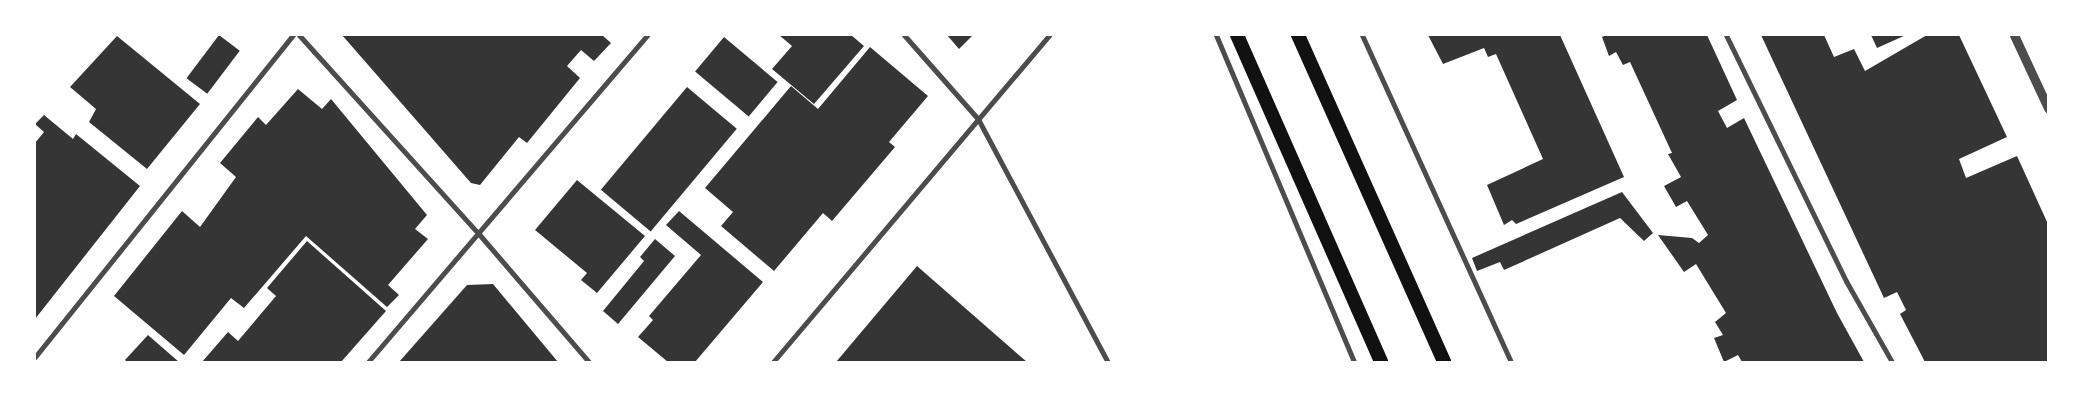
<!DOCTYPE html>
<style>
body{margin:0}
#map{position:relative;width:2083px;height:397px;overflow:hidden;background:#fff;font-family:"Varela Round",sans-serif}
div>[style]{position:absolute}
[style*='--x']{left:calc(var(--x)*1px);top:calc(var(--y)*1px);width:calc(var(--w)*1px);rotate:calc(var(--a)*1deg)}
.building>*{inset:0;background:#353535;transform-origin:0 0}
.minor>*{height:5px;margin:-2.5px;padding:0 2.5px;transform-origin:2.5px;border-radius:2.5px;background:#4c4c4c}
.tertiary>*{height:9px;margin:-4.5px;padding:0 4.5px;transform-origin:4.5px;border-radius:4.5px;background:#4c4c4c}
.trunk>*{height:14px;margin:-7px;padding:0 7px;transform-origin:7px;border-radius:7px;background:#111}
span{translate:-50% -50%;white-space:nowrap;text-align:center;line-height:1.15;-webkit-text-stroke:4.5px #fff;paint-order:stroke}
.frame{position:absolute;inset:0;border:36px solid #fff;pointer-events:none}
</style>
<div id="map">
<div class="building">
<i style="left:219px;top:35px;width:26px;height:54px;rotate:37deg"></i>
<i style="clip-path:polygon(342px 35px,602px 35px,611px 43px,594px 61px,581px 50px,567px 66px,580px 78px,527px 143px,519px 137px,480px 185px,471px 183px)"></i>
<i style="clip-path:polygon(779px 35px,851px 35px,864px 46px,814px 104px,772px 69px,792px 46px)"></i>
<i style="clip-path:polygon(947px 35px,973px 35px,959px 49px)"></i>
<i style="clip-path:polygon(1428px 35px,1560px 35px,1624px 177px,1516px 224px,1512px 220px,1504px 225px,1487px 185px,1543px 159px,1496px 54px,1488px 57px,1484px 48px,1443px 64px)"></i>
<i style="clip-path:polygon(1606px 35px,1707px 35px,1737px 100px,1718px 111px,1727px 128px,1744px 118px,1837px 313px,1864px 362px,1742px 362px,1738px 355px,1724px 362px,1714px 338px,1723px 335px,1715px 322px,1726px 313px,1696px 264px,1684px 272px,1658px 235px,1692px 238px,1699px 243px,1708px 235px,1687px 201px,1676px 207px,1664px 186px,1681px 177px,1668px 154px,1672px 153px,1630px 62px,1623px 65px,1616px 52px,1609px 56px,1602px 37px)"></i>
<i style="clip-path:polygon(1761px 35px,1824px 35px,1834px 57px,1854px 49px,1865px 71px,1927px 35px,1959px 35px,2007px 137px,1959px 159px,1966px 178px,2017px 156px,2048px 224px,2048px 362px,1925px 362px,1900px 314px,1906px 310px,1897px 292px,1884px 298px)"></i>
<i style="clip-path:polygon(1871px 35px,1906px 35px,1877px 48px)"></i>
<i style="clip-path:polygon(117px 36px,200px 104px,147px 169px,89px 122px,96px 109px,70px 87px)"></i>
<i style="left:724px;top:37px;width:70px;height:45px;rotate:40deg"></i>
<i style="clip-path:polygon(870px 47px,928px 96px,889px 142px,895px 147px,832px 221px,823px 213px,774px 271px,721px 226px,733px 212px,705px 188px,791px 86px,818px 109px)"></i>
<i style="left:687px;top:87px;width:65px;height:134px;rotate:40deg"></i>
<i style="clip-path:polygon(298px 89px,322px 109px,331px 99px,427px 215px,415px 229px,428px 239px,388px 285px,399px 295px,387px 307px,306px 236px,244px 308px,231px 298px,184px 355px,114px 296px,182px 211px,200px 227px,236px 177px,220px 163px,258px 117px,266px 125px)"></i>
<i style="clip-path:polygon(44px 115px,73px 139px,76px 134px,140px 186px,35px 319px,35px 143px,44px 132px,35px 124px)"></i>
<i style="clip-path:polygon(577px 180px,645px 236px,597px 293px,581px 280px,587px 273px,535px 230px)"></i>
<i style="clip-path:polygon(1622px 192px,1653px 233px,1644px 241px,1620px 218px,1504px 270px,1500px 262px,1477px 271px,1472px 258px)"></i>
<i style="clip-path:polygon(679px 211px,763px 282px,695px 362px,668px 362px,638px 337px,653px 320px,649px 316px,701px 255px,666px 225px)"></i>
<i style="clip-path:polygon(655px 239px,675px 256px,618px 324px,603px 311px,644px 261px,640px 257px)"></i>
<i style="clip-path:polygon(307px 241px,386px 311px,341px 362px,202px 362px,228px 332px,238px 341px,276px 296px,267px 288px)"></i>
<i style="clip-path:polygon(917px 266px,1027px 362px,836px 362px)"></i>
<i style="clip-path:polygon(493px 284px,558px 362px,399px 362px,467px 285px)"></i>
<i style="clip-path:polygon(148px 335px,179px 362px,127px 362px,125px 360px)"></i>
</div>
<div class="minor">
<i style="--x:299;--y:35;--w:267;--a:47.9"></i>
<i style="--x:478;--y:233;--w:170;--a:49.3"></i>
<i style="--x:904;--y:35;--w:112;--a:48.6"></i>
<i style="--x:978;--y:119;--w:276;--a:61.9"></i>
<i style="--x:1216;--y:35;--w:355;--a:67.1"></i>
<i style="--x:1362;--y:35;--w:359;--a:65.5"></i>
<i style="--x:1726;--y:35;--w:274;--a:64"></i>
<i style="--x:1846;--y:281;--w:93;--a:60.4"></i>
<i style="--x:35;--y:357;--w:413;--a:-51.3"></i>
<i style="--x:368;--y:362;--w:430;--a:-49.5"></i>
<i style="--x:773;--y:362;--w:428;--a:-49.8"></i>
</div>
<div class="tertiary">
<i style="--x:2014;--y:35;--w:81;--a:65"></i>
</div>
<div class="trunk">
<i style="--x:1237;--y:35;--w:357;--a:66.2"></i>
<i style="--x:1298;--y:35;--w:358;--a:65.9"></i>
</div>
<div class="frame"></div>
</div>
